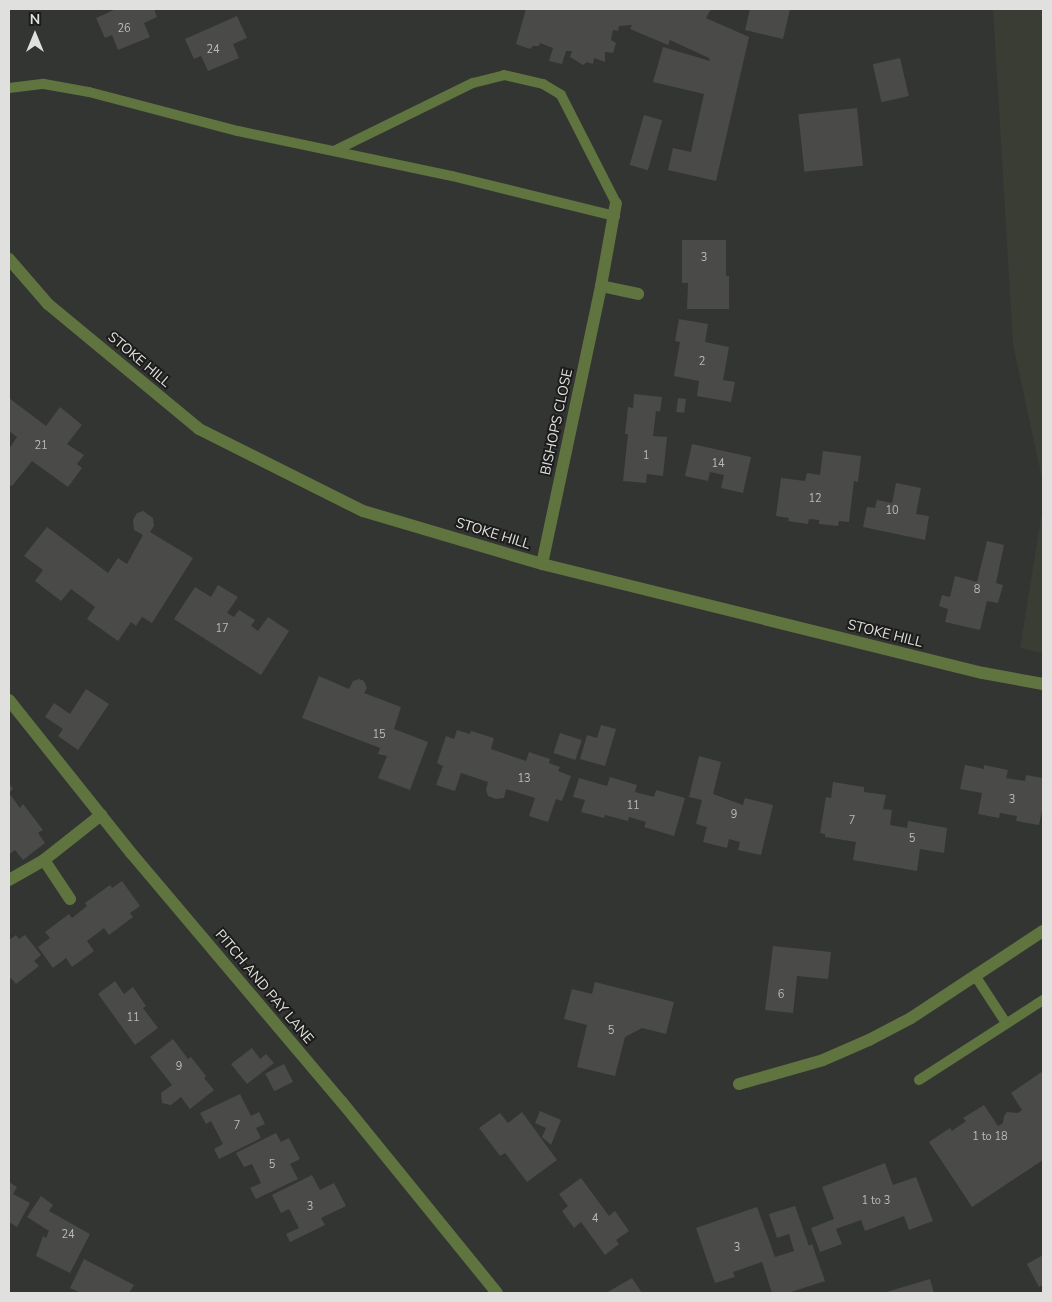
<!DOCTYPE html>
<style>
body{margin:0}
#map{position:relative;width:1052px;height:1302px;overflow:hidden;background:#333532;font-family:"Nunito Sans",sans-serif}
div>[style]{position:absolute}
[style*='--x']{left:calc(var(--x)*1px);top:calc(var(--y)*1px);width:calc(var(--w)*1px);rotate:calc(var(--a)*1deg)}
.built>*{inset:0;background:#393d34}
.building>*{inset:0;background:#4a4b48;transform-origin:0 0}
.lane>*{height:10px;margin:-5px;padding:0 5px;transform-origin:5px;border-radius:5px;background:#607440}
.street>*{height:12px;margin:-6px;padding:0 6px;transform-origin:6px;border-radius:6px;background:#607440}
span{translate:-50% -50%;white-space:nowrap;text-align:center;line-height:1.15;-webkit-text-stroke:4px #1c1c1b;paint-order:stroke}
.number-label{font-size:11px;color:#babbb8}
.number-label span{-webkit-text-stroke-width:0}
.street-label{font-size:14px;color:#e0e0de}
.frame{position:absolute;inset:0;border:10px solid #e0e0de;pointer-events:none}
.north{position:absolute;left:10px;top:10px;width:50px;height:50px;-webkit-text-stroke:4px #1c1c1b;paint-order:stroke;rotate:0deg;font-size:14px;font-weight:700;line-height:20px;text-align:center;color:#e0e0de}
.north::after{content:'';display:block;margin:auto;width:18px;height:22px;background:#e0e0de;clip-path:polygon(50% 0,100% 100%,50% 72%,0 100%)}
</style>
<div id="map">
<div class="built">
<i style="clip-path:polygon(993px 9px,1043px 9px,1043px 483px,1013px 345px)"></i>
<i style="clip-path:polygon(1043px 505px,1043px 653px,1020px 648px)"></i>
</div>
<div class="building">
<i style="clip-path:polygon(116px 9px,154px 9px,157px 17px,144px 23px,150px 37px,118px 50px,112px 35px,105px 38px,96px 18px)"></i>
<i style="clip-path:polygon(526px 9px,711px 9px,706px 18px,749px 37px,716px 181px,668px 170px,673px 148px,691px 152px,704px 94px,653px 82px,663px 47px,710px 61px,709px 58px,670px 40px,668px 45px,630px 29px,632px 25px,619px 26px,618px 31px,613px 30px,611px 40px,616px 43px,613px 53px,605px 52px,605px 62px,594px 58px,593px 64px,587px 62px,583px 65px,570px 57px,572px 51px,566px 51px,562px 64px,549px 61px,553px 48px,540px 43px,539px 46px,533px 46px,530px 49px,516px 44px)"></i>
<i style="clip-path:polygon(750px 9px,790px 9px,783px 39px,745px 30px)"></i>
<i style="clip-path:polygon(237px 16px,247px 38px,233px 44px,239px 58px,208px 71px,201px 56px,194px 59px,185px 39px)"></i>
<i style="left:900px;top:58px;width:39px;height:28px;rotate:77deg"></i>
<i style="left:857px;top:108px;width:58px;height:59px;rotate:84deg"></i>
<i style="left:644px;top:115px;width:19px;height:52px;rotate:16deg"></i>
<i style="clip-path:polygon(682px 240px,726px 240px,726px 276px,729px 276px,729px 309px,687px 309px,688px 283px,682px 283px)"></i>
<i style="clip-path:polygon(679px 319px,708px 324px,705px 342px,729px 347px,723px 380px,735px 382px,731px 402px,697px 396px,699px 381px,674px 376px,680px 342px,675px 341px)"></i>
<i style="clip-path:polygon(634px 394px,662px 397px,660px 412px,656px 411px,653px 436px,667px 437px,663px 476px,647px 474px,646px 483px,623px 481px,628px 434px,625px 434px,628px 407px,633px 408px)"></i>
<i style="clip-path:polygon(9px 398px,46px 426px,60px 407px,82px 425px,67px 444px,84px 455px,77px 464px,82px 468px,68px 487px,32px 461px,12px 486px,9px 484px,9px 449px,17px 437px,9px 431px)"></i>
<i style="left:678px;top:398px;width:8px;height:14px;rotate:7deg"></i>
<i style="clip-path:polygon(692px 444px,751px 457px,743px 493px,721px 488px,724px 475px,710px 472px,708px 481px,685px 476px)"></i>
<i style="clip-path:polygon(823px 451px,861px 456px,858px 482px,854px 481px,849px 522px,839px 521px,838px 526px,819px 524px,819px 520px,809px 519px,808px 524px,788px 521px,789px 518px,776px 516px,781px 478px,805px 481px,807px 473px,820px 475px)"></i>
<i style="clip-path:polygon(896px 483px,921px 488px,916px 514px,929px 516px,925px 540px,863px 527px,867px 507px,875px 508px,877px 500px,892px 503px)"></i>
<i style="clip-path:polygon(143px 511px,153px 518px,154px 526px,150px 532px,193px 558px,152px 623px,142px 617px,136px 626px,131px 622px,118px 641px,87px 619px,95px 607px,71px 589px,61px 601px,35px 581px,43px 570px,24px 556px,47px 527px,108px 573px,118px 558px,127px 564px,143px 535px,134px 530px,133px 520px,137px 513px)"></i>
<i style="clip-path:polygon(987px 541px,1004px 545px,996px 583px,1003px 585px,998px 603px,987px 601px,980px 630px,945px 622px,948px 609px,939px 606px,942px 595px,950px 597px,955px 576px,977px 582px)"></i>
<i style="clip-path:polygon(218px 585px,238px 597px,227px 613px,234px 617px,239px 610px,255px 620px,251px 626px,258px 631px,268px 617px,289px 631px,261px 675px,174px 619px,195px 587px,211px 597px)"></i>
<i style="clip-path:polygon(319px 676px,349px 689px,353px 681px,359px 679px,364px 681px,367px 688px,364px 693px,401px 707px,394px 729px,428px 742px,410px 790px,378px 778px,387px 756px,378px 754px,380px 748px,302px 718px)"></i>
<i style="clip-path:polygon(86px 689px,109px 704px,78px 750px,58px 736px,63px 729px,45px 717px,54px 703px,70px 714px)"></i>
<i style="clip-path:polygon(601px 725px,616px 729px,605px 766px,580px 759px,587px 735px,597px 738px)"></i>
<i style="clip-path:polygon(457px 730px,470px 734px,471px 731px,494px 738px,491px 749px,526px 761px,529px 752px,550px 759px,549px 763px,560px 767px,558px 771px,571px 776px,562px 801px,556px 799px,548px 822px,529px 816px,535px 798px,506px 789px,504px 798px,496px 799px,488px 796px,486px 790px,488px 782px,461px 773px,455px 791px,436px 785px,443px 766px,437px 763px,446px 736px,454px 739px)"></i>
<i style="left:560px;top:733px;width:23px;height:21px;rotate:18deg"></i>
<i style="clip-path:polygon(699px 756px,721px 762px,713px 794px,743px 805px,745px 798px,773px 805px,761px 855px,738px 850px,740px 842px,729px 839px,727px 848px,703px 842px,707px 827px,696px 824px,702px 800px,689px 797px)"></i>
<i style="clip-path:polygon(965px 765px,984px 769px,984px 765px,1008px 770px,1006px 778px,1025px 781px,1026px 775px,1043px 778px,1043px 806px,1039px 825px,1016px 821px,1017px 816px,1000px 813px,999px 818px,978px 814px,982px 793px,960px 789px)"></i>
<i style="clip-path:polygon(610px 777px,637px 785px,635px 792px,654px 797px,656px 790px,685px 798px,674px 836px,644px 827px,646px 822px,629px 817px,628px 821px,605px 815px,604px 818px,581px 812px,585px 800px,573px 797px,579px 778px,607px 786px)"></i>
<i style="clip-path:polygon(833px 782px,864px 787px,864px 792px,886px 795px,883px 809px,892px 810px,890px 825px,907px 828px,908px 821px,947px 828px,944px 853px,920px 849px,917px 871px,853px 860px,856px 842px,825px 837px,825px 834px,820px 833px,826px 797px,831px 798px)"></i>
<i style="clip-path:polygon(9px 783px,13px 789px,9px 793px,20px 808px,23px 804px,43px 830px,38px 833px,45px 843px,23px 860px,15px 850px,10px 854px,9px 852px)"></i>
<i style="clip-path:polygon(122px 881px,140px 906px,130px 913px,133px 917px,109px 935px,104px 928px,87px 941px,94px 951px,72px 967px,66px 958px,53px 968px,38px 947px,50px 938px,45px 932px,69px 914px,72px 918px,87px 906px,85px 903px,110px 885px,112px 888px)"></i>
<i style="clip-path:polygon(16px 935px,19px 939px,25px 935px,41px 955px,34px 961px,39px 966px,16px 984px,11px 978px,9px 980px,9px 940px)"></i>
<i style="clip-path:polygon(773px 946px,831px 952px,828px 979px,797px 976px,793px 1013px,765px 1010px)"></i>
<i style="clip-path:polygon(115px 981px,124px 994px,133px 987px,146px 1006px,143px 1008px,158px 1028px,135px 1045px,98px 994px)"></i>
<i style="clip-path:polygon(595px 982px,674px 1002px,666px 1034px,642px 1028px,625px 1037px,615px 1076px,577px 1067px,587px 1025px,564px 1019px,572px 989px,592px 994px)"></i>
<i style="clip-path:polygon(173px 1039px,188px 1059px,191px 1057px,206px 1076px,204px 1078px,214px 1090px,190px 1109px,181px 1097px,171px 1105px,162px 1103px,161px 1093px,172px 1085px,150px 1057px)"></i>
<i style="clip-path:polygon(252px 1048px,260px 1059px,266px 1054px,274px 1063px,247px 1084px,231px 1064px)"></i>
<i style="left:284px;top:1064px;width:20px;height:21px;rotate:63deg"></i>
<i style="clip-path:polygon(1043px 1071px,1043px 1160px,972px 1207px,929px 1142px,950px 1128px,952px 1131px,966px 1121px,963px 1118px,984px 1105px,998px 1126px,1003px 1123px,1004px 1116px,1007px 1112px,1018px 1113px,1022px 1110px,1011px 1093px)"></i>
<i style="clip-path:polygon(240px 1094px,251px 1116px,259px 1112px,265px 1124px,256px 1128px,261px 1138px,219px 1159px,214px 1149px,223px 1144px,211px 1121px,206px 1124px,200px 1113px)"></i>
<i style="clip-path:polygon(540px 1111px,561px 1120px,551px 1145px,542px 1137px,546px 1128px,535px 1123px)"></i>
<i style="clip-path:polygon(522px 1112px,557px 1160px,527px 1182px,505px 1153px,500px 1156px,479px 1128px,500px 1113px,508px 1123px)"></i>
<i style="clip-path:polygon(276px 1133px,281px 1142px,289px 1138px,300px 1159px,290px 1164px,298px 1179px,256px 1199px,250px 1188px,261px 1183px,252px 1164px,244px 1167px,236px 1153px)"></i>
<i style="clip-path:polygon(885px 1163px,893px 1185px,916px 1177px,933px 1221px,909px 1230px,904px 1216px,865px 1231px,861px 1220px,836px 1229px,842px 1244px,820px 1252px,811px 1228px,834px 1219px,822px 1187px)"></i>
<i style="clip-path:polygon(312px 1175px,320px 1190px,334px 1183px,346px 1206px,321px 1218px,325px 1225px,290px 1242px,286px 1234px,299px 1228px,289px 1209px,281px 1213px,272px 1195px)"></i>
<i style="clip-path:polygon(581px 1178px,609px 1216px,615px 1211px,629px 1231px,616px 1240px,619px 1244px,605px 1255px,581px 1222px,574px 1228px,562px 1211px,568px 1206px,559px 1194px)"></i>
<i style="clip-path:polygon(9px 1182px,17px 1187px,13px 1194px,30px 1203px,17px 1227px,9px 1222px)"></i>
<i style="clip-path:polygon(41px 1196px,53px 1205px,49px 1211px,90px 1234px,70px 1273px,36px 1256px,43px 1236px,46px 1238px,49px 1231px,27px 1217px)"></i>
<i style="clip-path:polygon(795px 1206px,809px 1246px,812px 1244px,825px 1281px,788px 1293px,772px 1293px,762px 1262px,733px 1272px,735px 1277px,715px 1283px,696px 1228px,757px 1207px,775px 1257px,794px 1251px,789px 1234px,777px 1238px,769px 1214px)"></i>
<i style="clip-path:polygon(1043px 1255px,1043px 1285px,1039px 1287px,1027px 1264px)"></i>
<i style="clip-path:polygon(84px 1259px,134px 1285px,129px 1293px,81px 1293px,70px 1288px)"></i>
<i style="clip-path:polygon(632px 1278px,642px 1293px,606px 1293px)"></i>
<i style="clip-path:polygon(930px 1279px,934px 1293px,883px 1293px)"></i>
</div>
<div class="lane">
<i style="--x:9;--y:88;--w:35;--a:-7"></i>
<i style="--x:44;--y:84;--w:46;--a:10.1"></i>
<i style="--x:89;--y:92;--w:154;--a:14.7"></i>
<i style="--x:238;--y:131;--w:219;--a:11.9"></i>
<i style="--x:452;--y:176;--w:168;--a:13.8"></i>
<i style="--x:334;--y:151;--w:155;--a:-26.1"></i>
<i style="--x:473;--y:83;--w:32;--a:-14"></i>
<i style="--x:504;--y:75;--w:40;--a:13"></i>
<i style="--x:543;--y:84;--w:21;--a:31"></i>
<i style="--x:561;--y:95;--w:121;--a:63"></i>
<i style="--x:976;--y:977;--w:55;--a:56.9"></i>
<i style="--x:919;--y:1080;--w:148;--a:-32.8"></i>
</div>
<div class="street">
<i style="--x:9;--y:259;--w:60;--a:49.1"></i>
<i style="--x:48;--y:304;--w:196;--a:39.6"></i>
<i style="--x:199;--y:429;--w:183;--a:26.6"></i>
<i style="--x:363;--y:511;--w:187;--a:16.5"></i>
<i style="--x:542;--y:564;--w:454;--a:13.9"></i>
<i style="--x:983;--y:673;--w:61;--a:10.4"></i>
<i style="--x:601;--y:286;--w:38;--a:12"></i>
<i style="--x:542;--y:564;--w:284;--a:-78"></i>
<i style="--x:601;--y:286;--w:84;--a:-79.8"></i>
<i style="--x:9;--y:700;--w:197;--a:51.4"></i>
<i style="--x:132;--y:854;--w:324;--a:49.8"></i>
<i style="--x:341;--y:1101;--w:247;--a:50.9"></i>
<i style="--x:44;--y:860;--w:47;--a:56.3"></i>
<i style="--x:9;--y:880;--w:40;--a:-29.7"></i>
<i style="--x:44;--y:860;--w:73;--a:-38.3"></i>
<i style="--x:739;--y:1084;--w:87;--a:-15.9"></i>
<i style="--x:823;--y:1060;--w:50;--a:-23.5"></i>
<i style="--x:869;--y:1040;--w:47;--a:-27.6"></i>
<i style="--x:911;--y:1018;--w:158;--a:-33.4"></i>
</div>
<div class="number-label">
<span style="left:124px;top:29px">26</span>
<span style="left:213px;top:50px">24</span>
<span style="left:704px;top:258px">3</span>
<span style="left:702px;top:362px">2</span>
<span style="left:41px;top:446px">21</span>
<span style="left:646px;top:456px">1</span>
<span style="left:718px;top:464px">14</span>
<span style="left:815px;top:499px">12</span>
<span style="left:892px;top:511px">10</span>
<span style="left:977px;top:590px">8</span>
<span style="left:222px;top:629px">17</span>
<span style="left:379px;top:735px">15</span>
<span style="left:524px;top:779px">13</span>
<span style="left:1012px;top:800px">3</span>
<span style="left:633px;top:806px">11</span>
<span style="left:734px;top:815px">9</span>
<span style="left:852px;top:821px">7</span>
<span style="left:912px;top:839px">5</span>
<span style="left:781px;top:995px">6</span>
<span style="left:133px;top:1018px">11</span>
<span style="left:611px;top:1031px">5</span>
<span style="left:179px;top:1067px">9</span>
<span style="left:237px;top:1126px">7</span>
<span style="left:990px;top:1137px">1 to 18</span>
<span style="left:272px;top:1165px">5</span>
<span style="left:876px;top:1201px">1 to 3</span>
<span style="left:310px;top:1207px">3</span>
<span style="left:595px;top:1219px">4</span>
<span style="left:68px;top:1235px">24</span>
<span style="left:737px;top:1248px">3</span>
</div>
<div class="street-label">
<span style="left:139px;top:360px;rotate:40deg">STOKE HILL</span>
<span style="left:557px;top:422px;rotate:-78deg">BISHOPS CLOSE</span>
<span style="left:493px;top:534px;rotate:17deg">STOKE HILL</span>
<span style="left:885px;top:634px;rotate:14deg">STOKE HILL</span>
<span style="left:264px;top:987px;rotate:50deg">PITCH AND PAY LANE</span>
</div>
<div class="frame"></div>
<div class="north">N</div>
</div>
